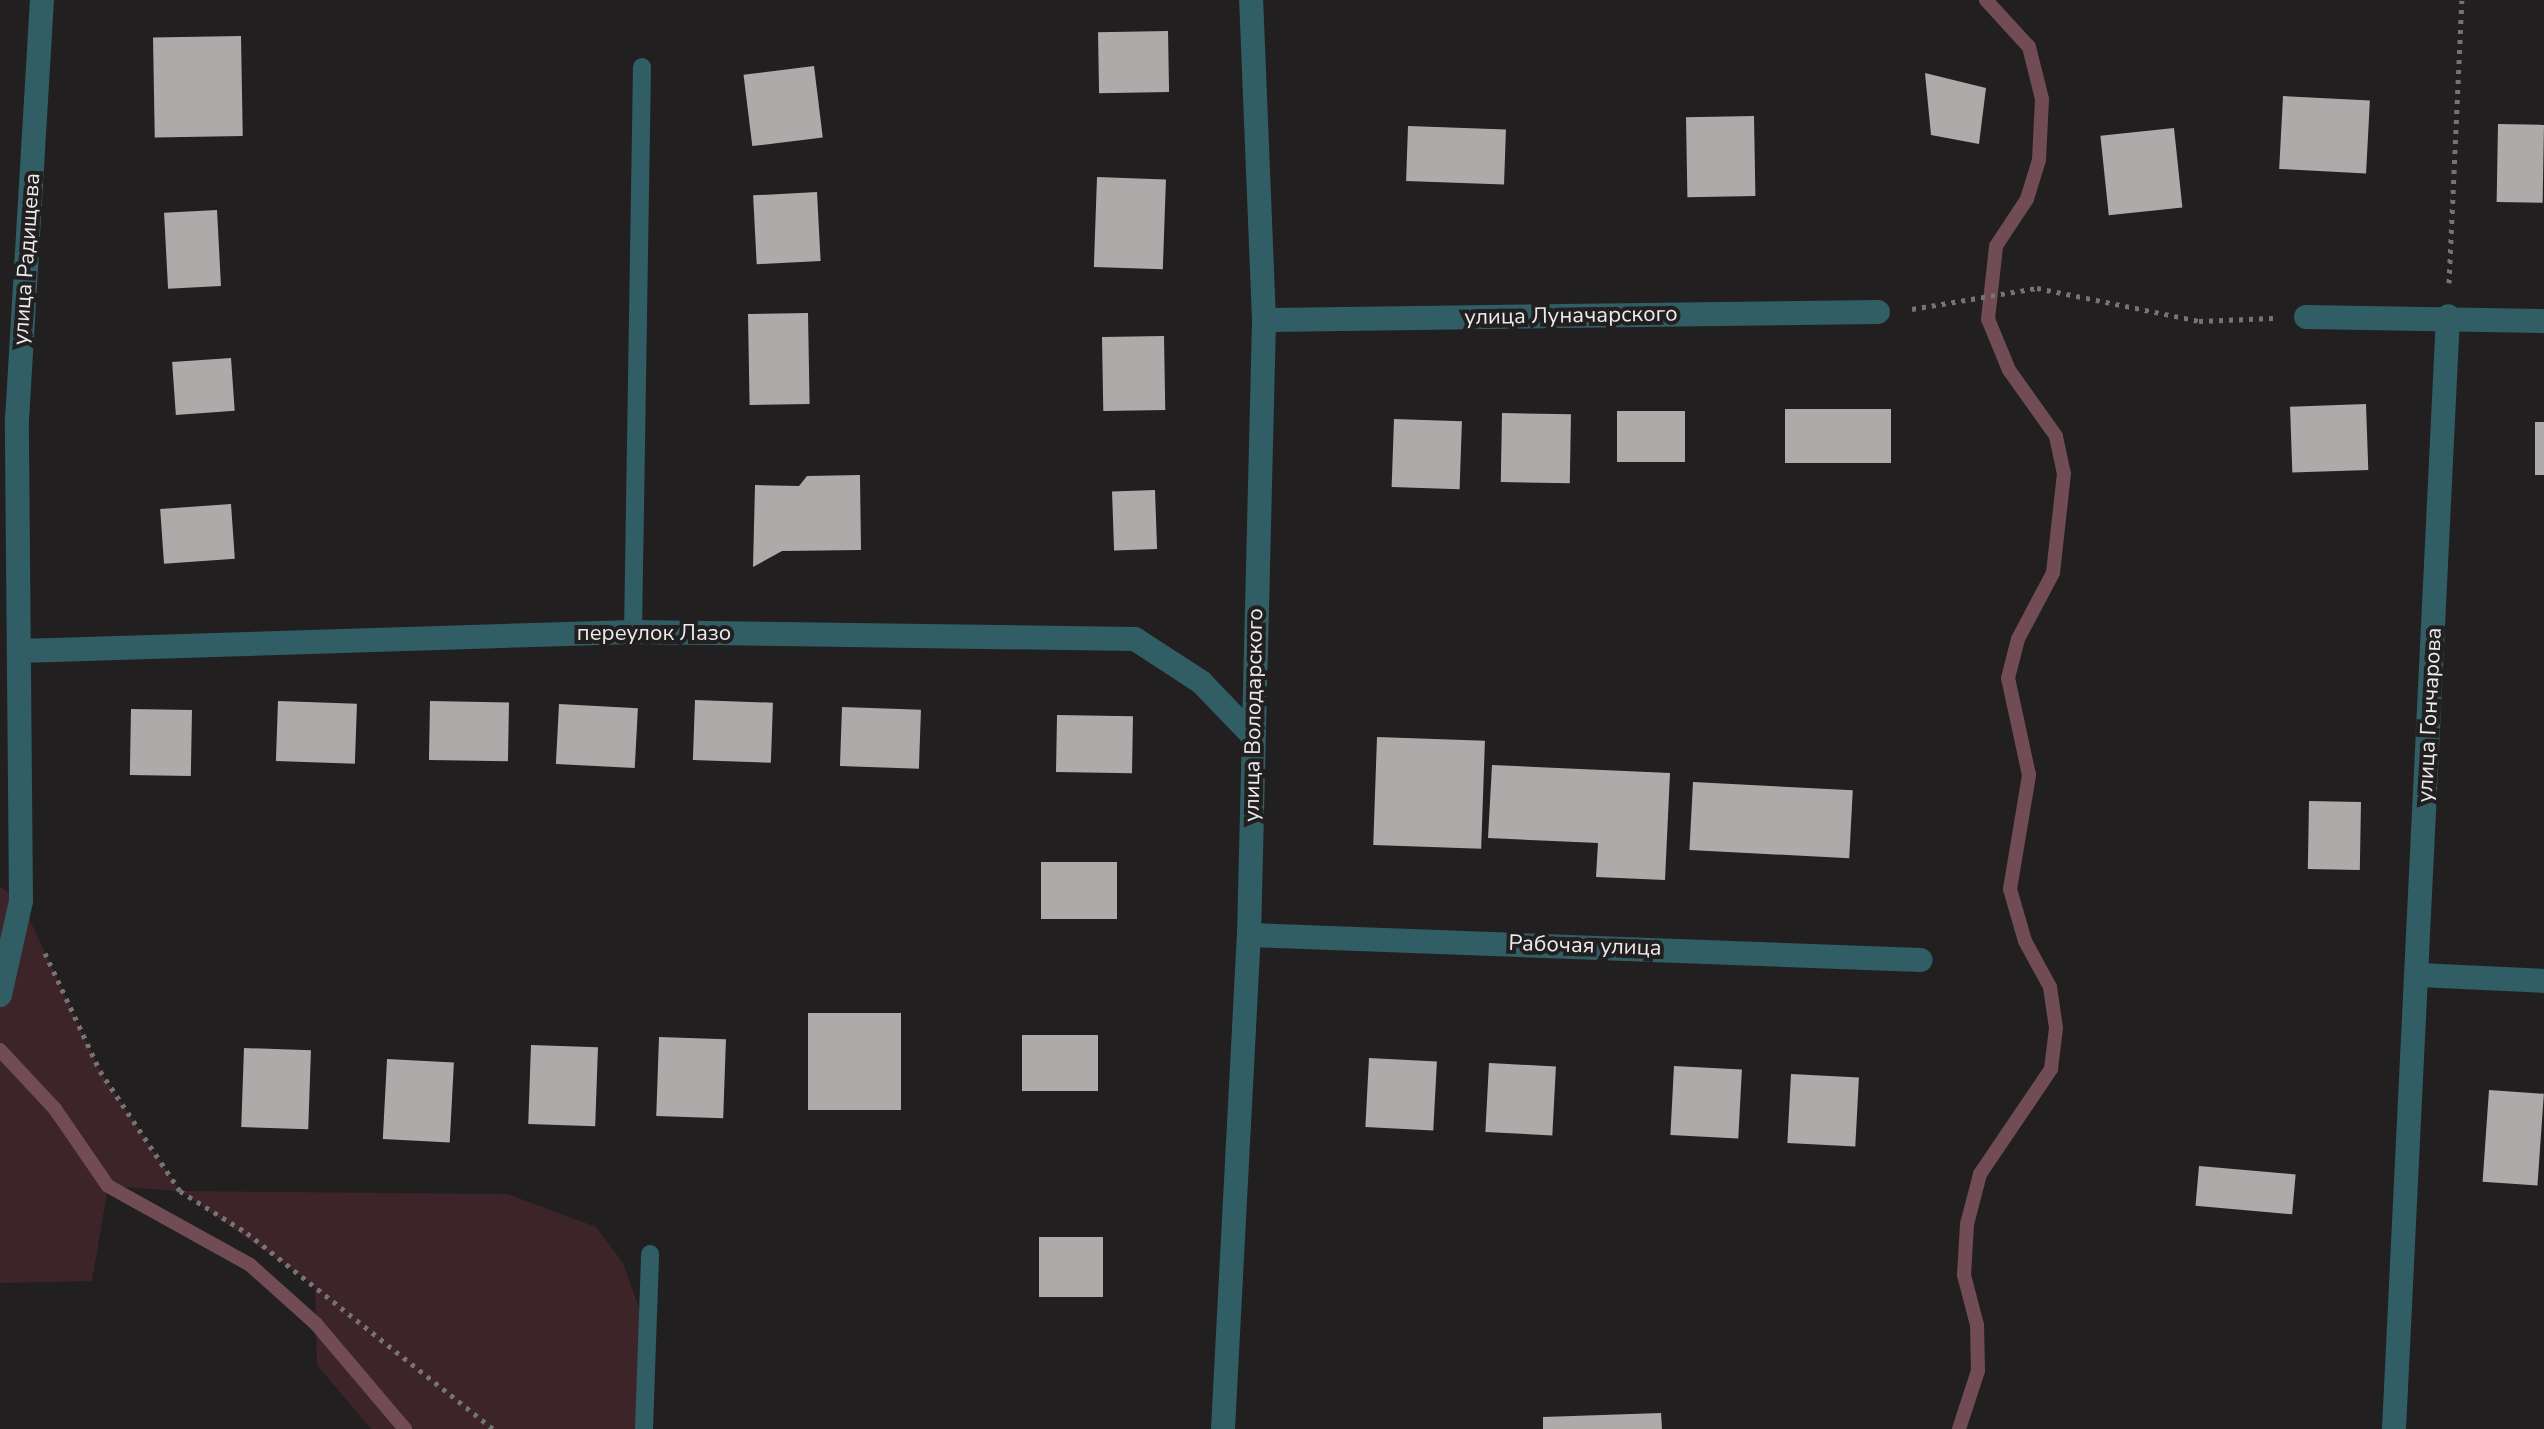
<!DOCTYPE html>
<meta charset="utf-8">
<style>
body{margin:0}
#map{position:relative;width:2544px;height:1429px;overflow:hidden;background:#221f20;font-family:"Nunito Sans",sans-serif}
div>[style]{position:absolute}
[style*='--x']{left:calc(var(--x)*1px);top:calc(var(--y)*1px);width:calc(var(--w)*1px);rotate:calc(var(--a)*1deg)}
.green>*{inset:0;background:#3d2429}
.stream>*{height:14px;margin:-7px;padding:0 7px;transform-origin:7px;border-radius:7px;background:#724c54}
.building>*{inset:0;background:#aeaaaa;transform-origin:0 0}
.path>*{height:5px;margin-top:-2.5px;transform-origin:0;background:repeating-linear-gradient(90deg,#767374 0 4px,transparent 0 10px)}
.lane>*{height:18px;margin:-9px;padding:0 9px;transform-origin:9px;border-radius:9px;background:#315d65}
.street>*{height:24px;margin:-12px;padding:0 12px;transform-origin:12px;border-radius:12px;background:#315d65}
span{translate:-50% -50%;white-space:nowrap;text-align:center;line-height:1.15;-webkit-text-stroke:8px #221f20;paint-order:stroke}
.street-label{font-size:22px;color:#edebeb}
</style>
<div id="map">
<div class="green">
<i style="clip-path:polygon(0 887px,21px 901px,100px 1071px,180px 1191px,507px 1194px,596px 1227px,623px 1263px,647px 1330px,644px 1429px,371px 1429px,317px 1365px,315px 1286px,180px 1191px,108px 1186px,92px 1281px,0 1283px)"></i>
</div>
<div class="stream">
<i style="--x:0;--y:1050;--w:81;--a:47"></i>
<i style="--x:55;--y:1109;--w:93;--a:55.5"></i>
<i style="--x:108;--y:1186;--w:161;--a:29"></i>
<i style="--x:249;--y:1264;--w:90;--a:41.8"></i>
<i style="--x:316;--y:1324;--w:138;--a:49.7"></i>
<i style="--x:1959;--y:1429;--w:61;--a:-71.9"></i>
<i style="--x:1978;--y:1371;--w:46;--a:-91.2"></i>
<i style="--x:1977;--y:1325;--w:52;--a:-104.6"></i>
<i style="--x:1964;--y:1275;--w:51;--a:-86.6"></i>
<i style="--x:1967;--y:1224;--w:52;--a:-75.4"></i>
<i style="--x:1980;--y:1174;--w:127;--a:-55.9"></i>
<i style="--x:2051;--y:1069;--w:41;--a:-83"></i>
<i style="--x:2056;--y:1028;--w:41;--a:-98.3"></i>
<i style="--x:2050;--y:987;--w:52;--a:-118.5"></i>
<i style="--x:2025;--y:941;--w:54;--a:-106.1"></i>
<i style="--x:2010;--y:889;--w:116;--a:-80.5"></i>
<i style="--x:2029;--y:775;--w:99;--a:-102.2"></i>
<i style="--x:2008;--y:678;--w:40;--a:-75.6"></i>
<i style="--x:2018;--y:639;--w:75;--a:-62.1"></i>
<i style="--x:2053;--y:573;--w:100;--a:-83.7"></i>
<i style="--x:2064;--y:474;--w:39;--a:-102"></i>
<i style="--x:2056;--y:436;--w:81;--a:-125.5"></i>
<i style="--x:2009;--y:370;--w:55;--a:-112.4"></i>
<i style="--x:1988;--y:319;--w:73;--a:-83.7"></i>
<i style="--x:1996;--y:246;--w:56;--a:-56.6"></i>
<i style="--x:2027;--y:199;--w:41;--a:-72.9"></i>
<i style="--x:2039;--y:160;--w:61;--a:-87.2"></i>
<i style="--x:2042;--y:99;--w:54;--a:-104"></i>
<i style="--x:2029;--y:47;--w:64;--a:-132.5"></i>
</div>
<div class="building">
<i style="left:1168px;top:31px;width:61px;height:70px;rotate:89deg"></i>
<i style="left:241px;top:36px;width:100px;height:88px;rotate:89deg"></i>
<i style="left:814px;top:66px;width:72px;height:71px;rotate:83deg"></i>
<i style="clip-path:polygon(1925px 73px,1986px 88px,1979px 144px,1931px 135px)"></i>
<i style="left:2283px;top:96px;width:87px;height:73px;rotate:3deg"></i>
<i style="left:1754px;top:116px;width:80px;height:68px;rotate:89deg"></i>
<i style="left:2498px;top:124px;width:46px;height:78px;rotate:1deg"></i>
<i style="left:1408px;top:126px;width:98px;height:55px;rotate:2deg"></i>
<i style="left:2174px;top:128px;width:80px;height:74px;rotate:84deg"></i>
<i style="left:1097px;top:177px;width:69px;height:90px;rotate:2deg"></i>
<i style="left:817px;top:192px;width:69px;height:64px;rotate:87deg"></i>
<i style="left:217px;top:210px;width:76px;height:53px;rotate:87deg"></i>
<i style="left:808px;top:313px;width:91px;height:60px;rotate:89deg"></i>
<i style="left:1164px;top:336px;width:74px;height:62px;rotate:89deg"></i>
<i style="left:231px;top:358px;width:53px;height:59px;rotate:86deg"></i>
<i style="left:2366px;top:404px;width:66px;height:76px;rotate:88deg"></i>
<i style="left:1891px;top:409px;width:54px;height:106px;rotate:90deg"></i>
<i style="left:1617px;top:411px;width:68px;height:51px"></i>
<i style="left:1502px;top:413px;width:69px;height:69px;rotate:1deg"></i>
<i style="left:1394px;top:419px;width:68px;height:68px;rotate:2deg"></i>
<i style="left:2535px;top:422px;width:9px;height:53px"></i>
<i style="clip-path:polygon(860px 475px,861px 550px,782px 551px,753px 567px,755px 485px,799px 486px,807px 476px)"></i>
<i style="left:1155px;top:490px;width:59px;height:43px;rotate:88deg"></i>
<i style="left:231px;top:504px;width:55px;height:71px;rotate:86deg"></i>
<i style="left:695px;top:700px;width:78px;height:60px;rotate:2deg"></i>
<i style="left:278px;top:701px;width:79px;height:60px;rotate:2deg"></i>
<i style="left:430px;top:701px;width:79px;height:59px;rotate:1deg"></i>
<i style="left:559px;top:704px;width:79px;height:60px;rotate:3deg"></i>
<i style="left:842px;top:707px;width:79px;height:59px;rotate:2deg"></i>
<i style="left:131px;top:709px;width:61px;height:66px;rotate:1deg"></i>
<i style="left:1057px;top:715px;width:76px;height:57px;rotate:1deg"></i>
<i style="left:1377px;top:737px;width:108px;height:108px;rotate:2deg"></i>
<i style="clip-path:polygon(1492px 765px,1670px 773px,1665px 880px,1596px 877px,1598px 843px,1488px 838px)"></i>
<i style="left:1693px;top:782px;width:160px;height:68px;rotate:3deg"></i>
<i style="left:2309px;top:801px;width:52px;height:68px;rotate:1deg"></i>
<i style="left:1041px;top:862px;width:76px;height:57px"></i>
<i style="left:808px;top:1013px;width:93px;height:97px"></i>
<i style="left:1022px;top:1035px;width:76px;height:56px"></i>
<i style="left:659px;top:1037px;width:67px;height:79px;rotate:2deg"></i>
<i style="left:531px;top:1045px;width:67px;height:79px;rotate:2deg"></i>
<i style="left:244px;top:1048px;width:67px;height:79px;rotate:2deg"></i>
<i style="left:1369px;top:1058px;width:68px;height:69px;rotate:3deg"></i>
<i style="left:387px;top:1059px;width:67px;height:80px;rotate:3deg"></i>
<i style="left:1489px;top:1063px;width:67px;height:69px;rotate:3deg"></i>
<i style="left:1674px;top:1066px;width:68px;height:69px;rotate:3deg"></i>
<i style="left:1791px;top:1074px;width:68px;height:69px;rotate:3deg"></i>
<i style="left:2489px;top:1090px;width:55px;height:92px;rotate:4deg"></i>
<i style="left:2199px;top:1166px;width:97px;height:40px;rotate:5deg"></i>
<i style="left:1039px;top:1237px;width:64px;height:60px"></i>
<i style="clip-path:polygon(1661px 1413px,1662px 1429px,1543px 1429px,1543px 1417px)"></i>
</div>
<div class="path">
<i style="--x:2449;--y:283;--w:283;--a:-87.4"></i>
<i style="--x:1912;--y:309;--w:127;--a:-9.5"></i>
<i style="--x:2037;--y:288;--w:165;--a:11.5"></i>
<i style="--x:2199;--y:321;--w:74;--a:-2.3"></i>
<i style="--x:45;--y:953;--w:130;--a:65"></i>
<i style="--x:100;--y:1071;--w:144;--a:56.3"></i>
<i style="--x:180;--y:1191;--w:79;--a:32.1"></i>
<i style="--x:247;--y:1233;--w:315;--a:38.5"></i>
</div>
<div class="lane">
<i style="--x:633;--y:632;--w:565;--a:-89.09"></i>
<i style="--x:644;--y:1429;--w:175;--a:-88"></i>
</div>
<div class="street">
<i style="--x:2306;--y:317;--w:238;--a:1"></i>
<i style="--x:1264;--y:320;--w:614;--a:-0.75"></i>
<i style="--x:20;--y:651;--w:613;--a:-1.78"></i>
<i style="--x:633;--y:632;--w:502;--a:0.8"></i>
<i style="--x:1135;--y:639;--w:79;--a:33.1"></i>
<i style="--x:1201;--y:682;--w:75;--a:46.1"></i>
<i style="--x:1249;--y:935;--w:672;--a:2.13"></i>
<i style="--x:2419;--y:975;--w:125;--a:2.7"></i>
<i style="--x:0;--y:995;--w:96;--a:-77.4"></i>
<i style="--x:21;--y:901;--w:481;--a:-90.5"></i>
<i style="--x:17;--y:420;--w:421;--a:-86.6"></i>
<i style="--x:1223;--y:1429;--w:495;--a:-87"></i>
<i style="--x:1249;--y:935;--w:615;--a:-88.6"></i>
<i style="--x:1264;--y:320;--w:320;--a:-92.3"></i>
<i style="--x:2394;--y:1429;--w:1114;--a:-87.22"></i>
</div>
<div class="street-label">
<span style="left:27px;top:259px;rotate:-86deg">улица Радищева</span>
<span style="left:1571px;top:316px;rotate:-1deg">улица Луначарского</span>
<span style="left:654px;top:634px">переулок Лазо</span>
<span style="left:1254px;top:715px;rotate:-89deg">улица Володарского</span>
<span style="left:2430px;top:715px;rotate:-87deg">улица Гончарова</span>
<span style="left:1585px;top:946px;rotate:2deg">Рабочая улица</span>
</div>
</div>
